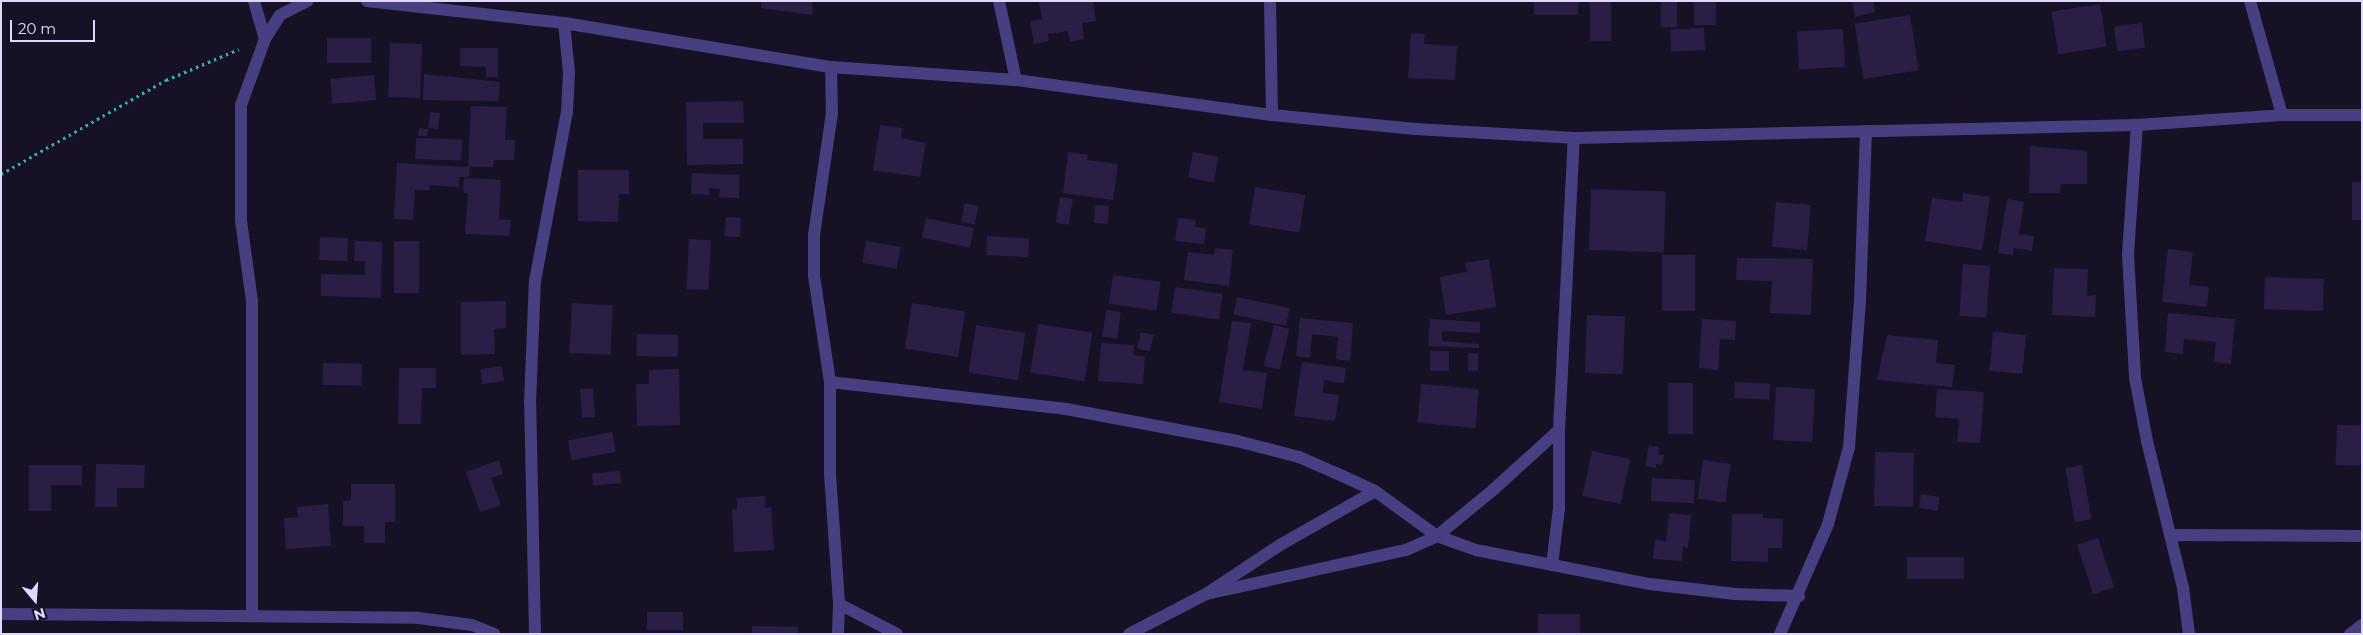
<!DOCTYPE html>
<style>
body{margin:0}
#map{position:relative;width:2363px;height:635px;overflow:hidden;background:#171126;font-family:Montserrat,sans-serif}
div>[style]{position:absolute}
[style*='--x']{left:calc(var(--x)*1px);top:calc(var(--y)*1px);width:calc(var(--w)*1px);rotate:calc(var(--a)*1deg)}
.building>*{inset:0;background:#2a1e46;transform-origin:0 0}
.path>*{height:3px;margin-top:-1.5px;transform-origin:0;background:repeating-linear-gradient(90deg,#37aeb2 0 2.5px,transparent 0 6.5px)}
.minor>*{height:12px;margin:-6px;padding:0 6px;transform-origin:6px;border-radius:6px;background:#483f82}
span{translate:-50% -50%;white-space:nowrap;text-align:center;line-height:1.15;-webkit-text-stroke:4px #171126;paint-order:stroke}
.frame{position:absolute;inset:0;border:2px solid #e0d9fd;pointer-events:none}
.north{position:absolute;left:10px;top:575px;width:50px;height:50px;-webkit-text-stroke:4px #171126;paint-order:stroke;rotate:162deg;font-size:14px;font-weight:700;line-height:20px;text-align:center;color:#e0d9fd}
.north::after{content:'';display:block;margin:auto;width:18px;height:22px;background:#e0d9fd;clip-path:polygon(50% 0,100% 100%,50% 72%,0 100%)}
.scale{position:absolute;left:10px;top:20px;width:85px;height:22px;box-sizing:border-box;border:2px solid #e0d9fd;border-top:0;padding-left:6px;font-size:15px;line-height:18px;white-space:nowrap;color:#e0d9fd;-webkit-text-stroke:4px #171126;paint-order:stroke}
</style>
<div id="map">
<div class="building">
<i style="clip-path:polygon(761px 1px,813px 1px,812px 15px,761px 8px)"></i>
<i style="clip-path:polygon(1039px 1px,1093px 1px,1096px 21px,1082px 23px,1084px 39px,1070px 42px,1068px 31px,1048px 34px,1049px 41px,1034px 44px,1030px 21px,1042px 19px)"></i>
<i style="left:1534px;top:1px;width:44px;height:14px"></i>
<i style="left:1590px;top:1px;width:21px;height:40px"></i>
<i style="left:1661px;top:1px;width:16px;height:26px"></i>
<i style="left:1694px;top:1px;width:22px;height:24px"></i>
<i style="clip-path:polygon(1852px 1px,1873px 1px,1875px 12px,1855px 17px)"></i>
<i style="left:2100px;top:4px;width:43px;height:49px;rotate:81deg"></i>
<i style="left:1910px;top:15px;width:56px;height:56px;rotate:81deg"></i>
<i style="left:2142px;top:23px;width:25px;height:28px;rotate:83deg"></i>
<i style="left:1704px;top:28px;width:22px;height:34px;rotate:87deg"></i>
<i style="left:1843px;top:29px;width:38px;height:46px;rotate:87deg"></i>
<i style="clip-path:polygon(1411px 33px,1425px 34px,1424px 44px,1457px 46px,1455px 80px,1408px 78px)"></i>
<i style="left:371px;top:38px;width:25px;height:44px;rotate:90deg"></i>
<i style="left:390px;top:43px;width:32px;height:54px;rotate:2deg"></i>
<i style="clip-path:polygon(460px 48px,498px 48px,498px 77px,486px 77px,486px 67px,460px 66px)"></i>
<i style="clip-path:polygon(424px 74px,500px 82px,498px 101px,423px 100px)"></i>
<i style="left:374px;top:75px;width:25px;height:44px;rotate:85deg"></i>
<i style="clip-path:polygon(743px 101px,744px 123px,703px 123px,703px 139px,743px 139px,743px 164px,687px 165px,686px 102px)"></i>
<i style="clip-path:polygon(471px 106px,507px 107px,505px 140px,515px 140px,514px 160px,494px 160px,493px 167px,470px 167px,469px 177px,459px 177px,459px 187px,430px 185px,430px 190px,415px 190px,413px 220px,394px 219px,397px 163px,468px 167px)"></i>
<i style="left:430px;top:112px;width:10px;height:16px;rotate:6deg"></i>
<i style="clip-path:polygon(880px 125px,902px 128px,901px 138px,926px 143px,920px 177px,873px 170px)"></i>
<i style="clip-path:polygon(419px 128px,428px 129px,427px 136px,418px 136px)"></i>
<i style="left:416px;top:138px;width:46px;height:21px;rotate:2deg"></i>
<i style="clip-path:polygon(2030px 146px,2087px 151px,2087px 184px,2061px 184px,2060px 193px,2029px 193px)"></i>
<i style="clip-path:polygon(1068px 152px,1088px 155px,1087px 160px,1118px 164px,1113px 200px,1063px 193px)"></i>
<i style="left:1193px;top:152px;width:26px;height:26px;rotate:11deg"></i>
<i style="clip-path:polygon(578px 170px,629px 170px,629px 194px,619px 194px,618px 222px,578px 221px)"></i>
<i style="clip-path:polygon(692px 173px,739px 175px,739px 198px,719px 197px,720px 189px,709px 188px,709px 195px,691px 194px)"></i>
<i style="clip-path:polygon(464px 178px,501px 180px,499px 219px,511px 220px,509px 236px,465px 234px,468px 193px,463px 193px)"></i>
<i style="left:2352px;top:182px;width:10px;height:38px"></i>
<i style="left:1255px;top:187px;width:51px;height:38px;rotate:9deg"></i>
<i style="left:1591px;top:189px;width:75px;height:61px;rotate:2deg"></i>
<i style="clip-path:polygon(1963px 193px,1990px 197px,1982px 250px,1925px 241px,1932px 198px,1962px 202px)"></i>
<i style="left:1060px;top:197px;width:13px;height:26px;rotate:9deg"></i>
<i style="clip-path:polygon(2007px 199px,2024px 202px,2019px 234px,2034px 236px,2032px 251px,2014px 248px,2013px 255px,1998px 253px)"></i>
<i style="left:1776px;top:202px;width:35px;height:45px;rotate:5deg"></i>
<i style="left:965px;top:203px;width:14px;height:19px;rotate:12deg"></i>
<i style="left:1095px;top:205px;width:14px;height:18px;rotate:4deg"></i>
<i style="left:726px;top:217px;width:15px;height:19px;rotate:4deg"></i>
<i style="left:926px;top:218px;width:49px;height:20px;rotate:12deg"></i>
<i style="clip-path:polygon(1178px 218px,1196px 220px,1195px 227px,1206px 228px,1204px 244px,1175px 241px)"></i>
<i style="left:987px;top:236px;width:42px;height:19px;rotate:3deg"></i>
<i style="left:320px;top:237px;width:28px;height:23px;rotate:2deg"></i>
<i style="left:689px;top:239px;width:22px;height:50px;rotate:3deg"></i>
<i style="clip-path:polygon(355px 241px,382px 242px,381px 298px,321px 296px,321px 274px,365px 275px,365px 261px,354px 261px)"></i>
<i style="left:394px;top:241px;width:25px;height:52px"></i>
<i style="left:866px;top:241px;width:35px;height:22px;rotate:10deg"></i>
<i style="clip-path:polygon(1215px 248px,1233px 250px,1229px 286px,1184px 280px,1188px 252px,1214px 255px)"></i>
<i style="clip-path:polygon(2168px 249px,2193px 252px,2189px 285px,2209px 287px,2207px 307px,2162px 302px)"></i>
<i style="left:1662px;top:255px;width:33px;height:56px"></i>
<i style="clip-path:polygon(1737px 258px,1813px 259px,1811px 315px,1770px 313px,1772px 281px,1736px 280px)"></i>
<i style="clip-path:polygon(1489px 259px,1496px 307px,1446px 315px,1440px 277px,1467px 272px,1465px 263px)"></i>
<i style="left:1963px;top:264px;width:27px;height:52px;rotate:4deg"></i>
<i style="clip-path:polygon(2054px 268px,2088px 269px,2087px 296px,2096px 295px,2095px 317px,2052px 315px)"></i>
<i style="left:1113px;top:275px;width:48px;height:29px;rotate:8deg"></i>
<i style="left:2265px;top:277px;width:59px;height:32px;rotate:2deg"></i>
<i style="left:1175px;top:287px;width:48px;height:26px;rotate:8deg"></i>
<i style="left:1237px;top:297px;width:54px;height:18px;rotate:12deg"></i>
<i style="clip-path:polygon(506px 301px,506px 328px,494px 329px,495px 354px,461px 355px,461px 302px)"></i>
<i style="left:572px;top:303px;width:41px;height:50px;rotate:3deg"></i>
<i style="left:912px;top:303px;width:54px;height:46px;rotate:9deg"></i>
<i style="left:1106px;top:310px;width:15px;height:27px;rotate:8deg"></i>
<i style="clip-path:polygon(2168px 313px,2235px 319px,2231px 364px,2214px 362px,2216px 342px,2184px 339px,2183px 354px,2165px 352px)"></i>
<i style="left:1587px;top:315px;width:38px;height:58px;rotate:2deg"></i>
<i style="clip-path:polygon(1300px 318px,1353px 323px,1350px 361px,1336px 359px,1338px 337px,1312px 334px,1310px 358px,1296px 356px)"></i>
<i style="clip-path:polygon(1430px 319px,1480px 322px,1480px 333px,1442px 331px,1442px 341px,1479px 344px,1479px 348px,1428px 346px)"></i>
<i style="clip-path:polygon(1702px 319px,1736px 321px,1735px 340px,1720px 339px,1718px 370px,1699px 368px)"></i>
<i style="clip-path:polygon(1232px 321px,1251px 323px,1243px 370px,1267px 373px,1262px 409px,1219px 402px)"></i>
<i style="left:1038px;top:324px;width:55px;height:49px;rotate:9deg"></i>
<i style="left:976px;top:325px;width:50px;height:48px;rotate:9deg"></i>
<i style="left:1274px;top:325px;width:16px;height:42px;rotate:14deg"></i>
<i style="left:1141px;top:332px;width:13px;height:17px;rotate:13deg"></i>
<i style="left:1993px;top:332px;width:33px;height:39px;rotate:5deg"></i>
<i style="left:637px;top:334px;width:41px;height:22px;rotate:1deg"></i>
<i style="clip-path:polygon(1887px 335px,1938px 340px,1936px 363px,1955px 365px,1952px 387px,1877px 380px)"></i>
<i style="clip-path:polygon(1101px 343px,1134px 345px,1133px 355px,1145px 356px,1143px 384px,1098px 381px)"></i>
<i style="left:1430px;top:351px;width:19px;height:20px"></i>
<i style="left:1468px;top:353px;width:10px;height:18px"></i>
<i style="clip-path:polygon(1302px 362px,1346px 368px,1344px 383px,1324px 380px,1323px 393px,1339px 395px,1335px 421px,1294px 416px)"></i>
<i style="left:323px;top:363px;width:39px;height:22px;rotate:1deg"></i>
<i style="left:502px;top:366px;width:15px;height:22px;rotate:82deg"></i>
<i style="clip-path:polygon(399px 368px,436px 368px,436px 388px,422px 388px,421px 424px,398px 424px)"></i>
<i style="clip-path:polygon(679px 369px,680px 425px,637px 426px,636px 384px,649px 384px,649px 370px)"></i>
<i style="left:1735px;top:382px;width:35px;height:16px;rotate:3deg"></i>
<i style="left:1668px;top:383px;width:25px;height:51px"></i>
<i style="left:1421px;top:384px;width:58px;height:39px;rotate:5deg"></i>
<i style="left:1776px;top:387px;width:39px;height:53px;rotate:3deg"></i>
<i style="left:593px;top:388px;width:29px;height:13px;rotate:86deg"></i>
<i style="clip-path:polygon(1937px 389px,1984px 392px,1980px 443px,1957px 442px,1959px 419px,1935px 417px)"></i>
<i style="left:2337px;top:425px;width:25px;height:40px;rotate:2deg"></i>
<i style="left:612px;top:432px;width:20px;height:45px;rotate:79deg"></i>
<i style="clip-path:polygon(1649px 445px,1659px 447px,1658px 454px,1664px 455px,1662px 465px,1656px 464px,1656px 468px,1645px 466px)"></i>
<i style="left:1592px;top:451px;width:39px;height:46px;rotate:12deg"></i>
<i style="left:1875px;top:452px;width:39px;height:54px;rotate:1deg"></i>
<i style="clip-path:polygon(499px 460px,503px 474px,491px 478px,501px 505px,480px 512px,466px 472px)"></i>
<i style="left:1703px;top:460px;width:28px;height:39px;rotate:8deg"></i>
<i style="clip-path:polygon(96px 464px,145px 465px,144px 488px,117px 488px,117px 507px,95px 507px)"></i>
<i style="clip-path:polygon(29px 465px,82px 465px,82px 485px,51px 485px,51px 511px,29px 511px)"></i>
<i style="left:2082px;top:465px;width:55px;height:17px;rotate:80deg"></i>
<i style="left:620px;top:471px;width:12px;height:28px;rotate:85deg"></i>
<i style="left:1652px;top:478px;width:43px;height:23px;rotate:3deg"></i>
<i style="clip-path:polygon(351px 484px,395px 484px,395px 522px,385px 522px,385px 543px,364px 543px,364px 526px,343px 526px,343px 501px,351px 500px)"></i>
<i style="left:1921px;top:494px;width:19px;height:14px;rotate:9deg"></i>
<i style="clip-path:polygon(765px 496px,765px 508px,771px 507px,774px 550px,734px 552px,732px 509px,737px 509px,737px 498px)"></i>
<i style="clip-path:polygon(328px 504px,331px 546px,286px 549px,284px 518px,298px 517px,297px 507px)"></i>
<i style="clip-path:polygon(1669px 513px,1691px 515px,1688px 548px,1683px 547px,1682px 561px,1653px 559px,1655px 540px,1666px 541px)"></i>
<i style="clip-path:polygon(1732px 514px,1763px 514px,1763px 518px,1783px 519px,1782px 548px,1768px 548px,1768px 562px,1731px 561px)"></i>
<i style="left:2098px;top:538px;width:52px;height:22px;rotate:72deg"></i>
<i style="left:1907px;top:557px;width:57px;height:22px"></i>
<i style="left:683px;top:612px;width:18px;height:36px;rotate:90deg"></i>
<i style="left:1538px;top:614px;width:42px;height:20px"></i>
<i style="left:752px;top:626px;width:46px;height:8px;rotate:1deg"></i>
</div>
<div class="path">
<i style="--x:1;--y:174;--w:190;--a:-29.7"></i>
<i style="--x:166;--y:80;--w:79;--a:-23"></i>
</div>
<div class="minor">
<i style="--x:254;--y:1;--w:40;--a:74"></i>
<i style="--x:367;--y:1;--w:198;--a:6.4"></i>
<i style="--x:564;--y:23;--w:271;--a:9.4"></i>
<i style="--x:831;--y:67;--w:185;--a:4"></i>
<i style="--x:1016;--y:80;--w:258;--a:7.8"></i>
<i style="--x:999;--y:1;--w:81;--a:77.9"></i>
<i style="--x:1270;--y:1;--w:114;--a:89"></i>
<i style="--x:1272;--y:115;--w:144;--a:5.6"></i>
<i style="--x:1415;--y:129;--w:159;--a:3.2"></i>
<i style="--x:1574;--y:138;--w:563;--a:-1.32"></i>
<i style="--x:2137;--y:125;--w:145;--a:-3.9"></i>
<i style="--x:2282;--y:115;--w:80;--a:0"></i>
<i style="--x:2250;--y:1;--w:118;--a:74.3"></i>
<i style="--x:831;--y:67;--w:46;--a:88.8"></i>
<i style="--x:832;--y:113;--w:123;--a:98.4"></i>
<i style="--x:814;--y:235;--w:41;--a:90"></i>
<i style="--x:814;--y:276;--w:107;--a:81.4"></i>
<i style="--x:830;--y:382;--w:92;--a:90"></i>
<i style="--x:830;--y:474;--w:130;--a:86"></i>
<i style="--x:839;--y:604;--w:30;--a:92"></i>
<i style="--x:2137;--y:125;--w:130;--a:94"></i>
<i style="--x:2128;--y:255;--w:123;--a:86.7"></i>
<i style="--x:2135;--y:378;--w:64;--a:79.2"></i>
<i style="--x:2147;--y:441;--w:151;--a:76.2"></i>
<i style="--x:2183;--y:588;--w:46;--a:82.6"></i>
<i style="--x:830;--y:382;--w:238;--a:6.5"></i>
<i style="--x:1066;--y:409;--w:174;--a:10.6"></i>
<i style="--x:1237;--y:441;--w:64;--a:14.5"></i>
<i style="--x:1299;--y:457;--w:40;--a:23.4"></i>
<i style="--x:1336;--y:473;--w:43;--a:24.8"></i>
<i style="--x:1375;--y:491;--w:77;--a:36"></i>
<i style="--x:1437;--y:536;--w:41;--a:19.7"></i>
<i style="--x:1476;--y:550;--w:177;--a:11.1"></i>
<i style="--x:1650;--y:584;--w:86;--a:6.7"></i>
<i style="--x:1735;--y:594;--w:64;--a:1.8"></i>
<i style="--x:2171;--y:535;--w:191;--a:0.3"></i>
<i style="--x:1552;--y:565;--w:57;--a:-83"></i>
<i style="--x:1559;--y:508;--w:78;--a:-90"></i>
<i style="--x:1559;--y:430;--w:292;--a:-87.1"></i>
<i style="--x:1206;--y:594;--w:205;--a:-12.4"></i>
<i style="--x:1406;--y:550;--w:34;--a:-24"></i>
<i style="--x:1437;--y:536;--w:72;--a:-39.4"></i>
<i style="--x:1493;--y:490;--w:89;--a:-42.3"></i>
<i style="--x:839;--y:604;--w:65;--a:27.3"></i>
<i style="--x:1;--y:614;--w:417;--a:0.5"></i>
<i style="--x:418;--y:618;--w:54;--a:7.4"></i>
<i style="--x:472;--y:625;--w:24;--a:22"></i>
<i style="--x:252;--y:616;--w:315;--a:-90"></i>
<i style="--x:252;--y:301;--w:81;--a:-97.8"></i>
<i style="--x:241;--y:221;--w:116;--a:-90"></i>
<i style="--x:241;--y:105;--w:70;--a:-70"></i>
<i style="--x:265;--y:39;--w:28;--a:-58"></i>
<i style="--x:280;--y:15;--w:31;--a:-27"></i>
<i style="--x:535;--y:634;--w:231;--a:-91.2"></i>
<i style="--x:530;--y:403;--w:122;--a:-87.7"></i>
<i style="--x:535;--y:281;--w:172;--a:-79.3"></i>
<i style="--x:567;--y:112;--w:40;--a:-87.1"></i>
<i style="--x:569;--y:72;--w:49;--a:-95.8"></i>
<i style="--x:1129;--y:634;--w:87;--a:-27.5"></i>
<i style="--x:1206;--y:594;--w:89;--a:-33.5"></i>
<i style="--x:1280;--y:545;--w:109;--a:-29.6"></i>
<i style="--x:1780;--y:634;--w:120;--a:-66.4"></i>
<i style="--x:1828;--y:524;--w:80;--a:-74.7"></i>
<i style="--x:1849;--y:447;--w:145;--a:-85.7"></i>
<i style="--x:1860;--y:302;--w:171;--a:-88"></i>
<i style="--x:2350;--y:634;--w:15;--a:-37"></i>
</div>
<div class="frame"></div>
<div class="north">N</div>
<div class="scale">20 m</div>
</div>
